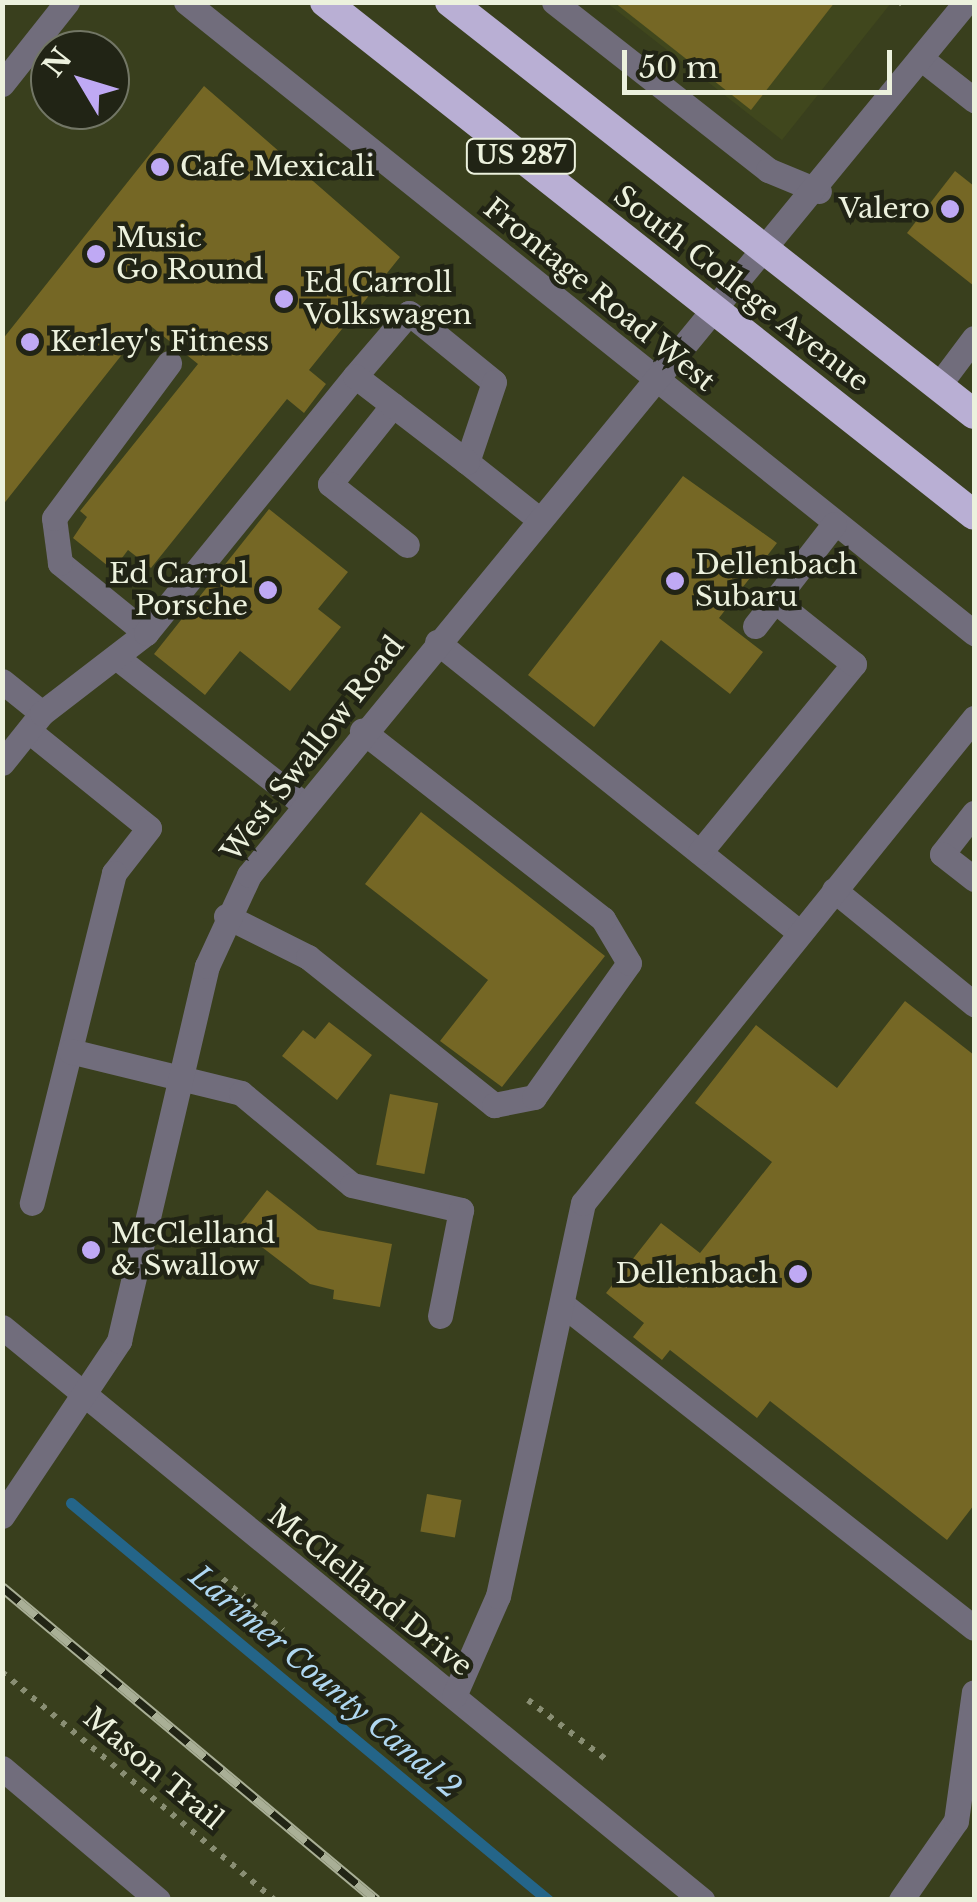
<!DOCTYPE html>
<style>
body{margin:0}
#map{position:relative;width:977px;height:1902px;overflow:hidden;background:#393f1d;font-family:"Libre Baskerville",serif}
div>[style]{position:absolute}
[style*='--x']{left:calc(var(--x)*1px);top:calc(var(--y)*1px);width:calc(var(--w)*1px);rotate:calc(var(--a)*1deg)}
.built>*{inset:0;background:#40471d}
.stream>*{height:11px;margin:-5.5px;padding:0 5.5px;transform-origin:5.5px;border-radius:5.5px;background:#246589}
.building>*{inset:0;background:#756725;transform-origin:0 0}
.path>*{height:6px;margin-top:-3px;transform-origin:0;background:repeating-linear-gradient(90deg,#898e73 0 5px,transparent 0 13px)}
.minor>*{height:25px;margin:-12.5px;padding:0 12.5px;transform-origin:12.5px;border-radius:12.5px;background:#716d7c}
.highway>*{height:30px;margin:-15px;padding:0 15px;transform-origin:15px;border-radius:15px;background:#b9afd4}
.rail>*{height:11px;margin-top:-5.5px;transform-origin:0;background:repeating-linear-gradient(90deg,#212415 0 22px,#a9af96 0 44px);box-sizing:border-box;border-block:2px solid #a9af96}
.dots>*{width:28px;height:28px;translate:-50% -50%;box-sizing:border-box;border:5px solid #212415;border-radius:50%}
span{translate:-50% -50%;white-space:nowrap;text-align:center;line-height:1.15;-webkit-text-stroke:9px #212415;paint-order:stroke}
.shield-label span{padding:2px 8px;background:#212415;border:2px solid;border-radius:8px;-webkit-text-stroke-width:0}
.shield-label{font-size:25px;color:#ecf1dd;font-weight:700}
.poi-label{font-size:28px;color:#ecf1dd}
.left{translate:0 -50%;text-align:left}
.right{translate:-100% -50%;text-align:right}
.street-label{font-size:28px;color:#ecf1dd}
.water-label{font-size:30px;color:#afd7f1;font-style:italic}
.frame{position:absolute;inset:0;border:5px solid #ecf1dd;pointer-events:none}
.north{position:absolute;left:30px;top:30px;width:100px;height:100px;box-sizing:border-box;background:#212415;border:2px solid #727665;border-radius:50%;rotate:308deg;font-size:28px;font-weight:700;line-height:40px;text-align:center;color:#ecf1dd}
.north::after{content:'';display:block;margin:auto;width:35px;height:45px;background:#bfa9f4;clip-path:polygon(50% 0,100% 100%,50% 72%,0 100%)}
.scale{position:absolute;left:622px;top:50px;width:270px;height:45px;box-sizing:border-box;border:5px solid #ecf1dd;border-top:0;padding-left:12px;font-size:30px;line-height:35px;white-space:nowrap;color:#ecf1dd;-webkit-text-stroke:8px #212415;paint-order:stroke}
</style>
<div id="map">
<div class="built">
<i style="clip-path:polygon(607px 3px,891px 3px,782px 140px)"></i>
</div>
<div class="stream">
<i style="--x:71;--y:1503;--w:621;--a:39.77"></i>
</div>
<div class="building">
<i style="clip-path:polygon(614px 2px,835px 2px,751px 110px)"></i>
<i style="clip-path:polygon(204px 86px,400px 257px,309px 370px,326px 384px,304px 413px,287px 399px,151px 568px,128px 550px,113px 570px,73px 538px,87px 517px,80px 511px,198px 364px,147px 323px,2px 506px,2px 340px)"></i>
<i style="clip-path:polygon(955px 171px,974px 186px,974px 286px,907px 233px)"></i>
<i style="clip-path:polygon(683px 476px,777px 543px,719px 618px,763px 652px,730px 694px,661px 640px,594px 727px,528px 675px)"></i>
<i style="clip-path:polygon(269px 509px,348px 572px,318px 609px,341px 627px,290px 691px,240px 651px,205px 695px,154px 654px)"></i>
<i style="clip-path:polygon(421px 812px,605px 956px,502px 1087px,440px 1041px,488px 980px,365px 884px)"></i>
<i style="clip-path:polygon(905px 1001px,974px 1055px,974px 1505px,947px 1540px,770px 1401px,757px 1418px,670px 1350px,662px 1360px,633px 1337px,644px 1323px,606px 1293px,661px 1223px,700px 1253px,772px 1162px,695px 1103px,756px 1025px,837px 1088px)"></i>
<i style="clip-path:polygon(329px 1022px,372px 1055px,337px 1100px,282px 1056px,303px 1030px,315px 1039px)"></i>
<i style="left:390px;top:1094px;width:49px;height:72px;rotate:11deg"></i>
<i style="clip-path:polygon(267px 1190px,318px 1230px,392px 1244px,380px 1307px,333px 1299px,334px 1290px,310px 1284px,237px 1228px)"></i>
<i style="left:427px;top:1494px;width:35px;height:38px;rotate:10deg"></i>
</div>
<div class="path">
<i style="--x:900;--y:2;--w:3;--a:45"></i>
<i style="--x:203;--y:1562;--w:105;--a:40.4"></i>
<i style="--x:2;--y:1672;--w:356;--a:39.9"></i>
<i style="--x:528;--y:1700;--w:101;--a:37.3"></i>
</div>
<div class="minor">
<i style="--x:186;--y:2;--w:1010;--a:38.69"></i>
<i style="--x:554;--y:2;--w:272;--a:38.1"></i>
<i style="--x:768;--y:170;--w:55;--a:22.4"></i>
<i style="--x:923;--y:60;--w:65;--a:38.1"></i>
<i style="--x:2;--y:84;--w:105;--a:-51.6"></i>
<i style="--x:938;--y:386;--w:60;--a:-53.1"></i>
<i style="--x:393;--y:405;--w:101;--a:128.6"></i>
<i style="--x:330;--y:484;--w:98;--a:38.4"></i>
<i style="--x:467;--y:462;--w:93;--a:38.5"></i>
<i style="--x:755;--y:626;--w:129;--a:-52.2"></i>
<i style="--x:146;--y:633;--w:111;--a:-140.9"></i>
<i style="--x:60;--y:563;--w:45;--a:-97.6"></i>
<i style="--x:54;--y:518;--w:193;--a:-53.4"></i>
<i style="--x:437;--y:642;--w:465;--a:38.7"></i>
<i style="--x:116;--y:657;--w:236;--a:38.1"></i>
<i style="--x:2;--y:681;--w:51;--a:38.7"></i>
<i style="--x:29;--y:731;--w:154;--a:38.9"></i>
<i style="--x:149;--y:828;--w:57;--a:127.9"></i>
<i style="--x:114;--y:873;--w:340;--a:104"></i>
<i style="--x:2;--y:763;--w:64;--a:-51.3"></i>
<i style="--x:42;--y:713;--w:131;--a:-37.6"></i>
<i style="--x:146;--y:633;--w:331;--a:-50.9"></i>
<i style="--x:355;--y:376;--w:83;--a:-49.4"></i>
<i style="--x:409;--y:313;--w:109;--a:39.1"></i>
<i style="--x:494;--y:382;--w:84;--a:108.6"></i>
<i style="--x:467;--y:462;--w:141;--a:-142.5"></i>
<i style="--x:974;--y:813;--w:52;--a:128"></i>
<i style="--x:942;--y:854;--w:41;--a:38"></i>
<i style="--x:700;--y:852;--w:243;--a:-50.7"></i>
<i style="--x:854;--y:664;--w:101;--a:-141.4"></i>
<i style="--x:834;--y:890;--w:181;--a:39.2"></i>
<i style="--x:226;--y:916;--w:92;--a:26.6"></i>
<i style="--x:308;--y:957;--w:238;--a:38.5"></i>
<i style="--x:494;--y:1105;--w:41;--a:-11.3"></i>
<i style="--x:534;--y:1097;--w:164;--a:-54.7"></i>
<i style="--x:629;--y:963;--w:51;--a:-120.6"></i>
<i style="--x:603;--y:919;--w:306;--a:-142"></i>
<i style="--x:70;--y:1051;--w:176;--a:13.8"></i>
<i style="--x:241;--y:1093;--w:144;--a:39.7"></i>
<i style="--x:352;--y:1185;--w:112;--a:12.9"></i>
<i style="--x:461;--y:1210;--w:108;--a:101.2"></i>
<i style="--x:562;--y:1304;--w:524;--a:38.18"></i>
<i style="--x:2;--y:1327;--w:905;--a:39.3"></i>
<i style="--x:2;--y:1516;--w:211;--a:-56.2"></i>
<i style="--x:119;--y:1341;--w:385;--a:-76.8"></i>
<i style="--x:207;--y:966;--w:100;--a:-65.2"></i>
<i style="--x:249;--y:875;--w:1130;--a:-50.6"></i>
<i style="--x:454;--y:1696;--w:109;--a:-66.3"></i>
<i style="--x:498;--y:1596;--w:402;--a:-77.8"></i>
<i style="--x:583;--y:1203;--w:623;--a:-51.12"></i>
<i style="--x:2;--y:1768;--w:204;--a:40.2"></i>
<i style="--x:901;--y:1900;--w:96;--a:-55.2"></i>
<i style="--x:956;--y:1821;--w:130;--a:-82.1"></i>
</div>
<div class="highway">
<i style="--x:325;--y:2;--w:827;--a:38.32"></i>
<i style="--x:450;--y:2;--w:667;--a:38.18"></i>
</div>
<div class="rail">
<i style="--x:2;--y:1587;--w:488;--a:39.9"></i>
</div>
<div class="dots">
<i style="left:160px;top:167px;background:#bfa9f4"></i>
<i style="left:950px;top:209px;background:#bfa9f4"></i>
<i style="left:96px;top:254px;background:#bfa9f4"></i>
<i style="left:284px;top:299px;background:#bfa9f4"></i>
<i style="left:30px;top:342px;background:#bfa9f4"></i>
<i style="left:675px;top:581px;background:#bfa9f4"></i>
<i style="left:268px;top:590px;background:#bfa9f4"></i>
<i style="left:91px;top:1250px;background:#bfa9f4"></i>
<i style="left:798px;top:1274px;background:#bfa9f4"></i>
</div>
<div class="shield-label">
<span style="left:521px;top:156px">US 287</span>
</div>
<div class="poi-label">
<span class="left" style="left:180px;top:167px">Cafe Mexicali</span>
<span class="right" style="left:930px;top:209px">Valero</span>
<span class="left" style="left:116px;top:254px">Music<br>Go Round</span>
<span class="left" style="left:304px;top:299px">Ed Carroll<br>Volkswagen</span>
<span class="left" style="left:50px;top:342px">Kerley's Fitness</span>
<span class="left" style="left:695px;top:581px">Dellenbach<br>Subaru</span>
<span class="right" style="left:248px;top:590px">Ed Carrol<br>Porsche</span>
<span class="left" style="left:111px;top:1250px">McClelland<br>&amp; Swallow</span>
<span class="right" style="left:778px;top:1274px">Dellenbach</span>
</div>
<div class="street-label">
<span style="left:741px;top:289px;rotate:38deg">South College Avenue</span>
<span style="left:599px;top:295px;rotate:39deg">Frontage Road West</span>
<span style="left:313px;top:749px;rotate:-52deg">West Swallow Road</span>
<span style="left:370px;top:1591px;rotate:39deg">McClelland Drive</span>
<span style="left:153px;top:1769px;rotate:40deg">Mason Trail</span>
</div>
<div class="water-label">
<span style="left:325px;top:1682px;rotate:40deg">Larimer County Canal 2</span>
</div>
<div class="frame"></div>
<div class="north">N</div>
<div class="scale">50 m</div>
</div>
